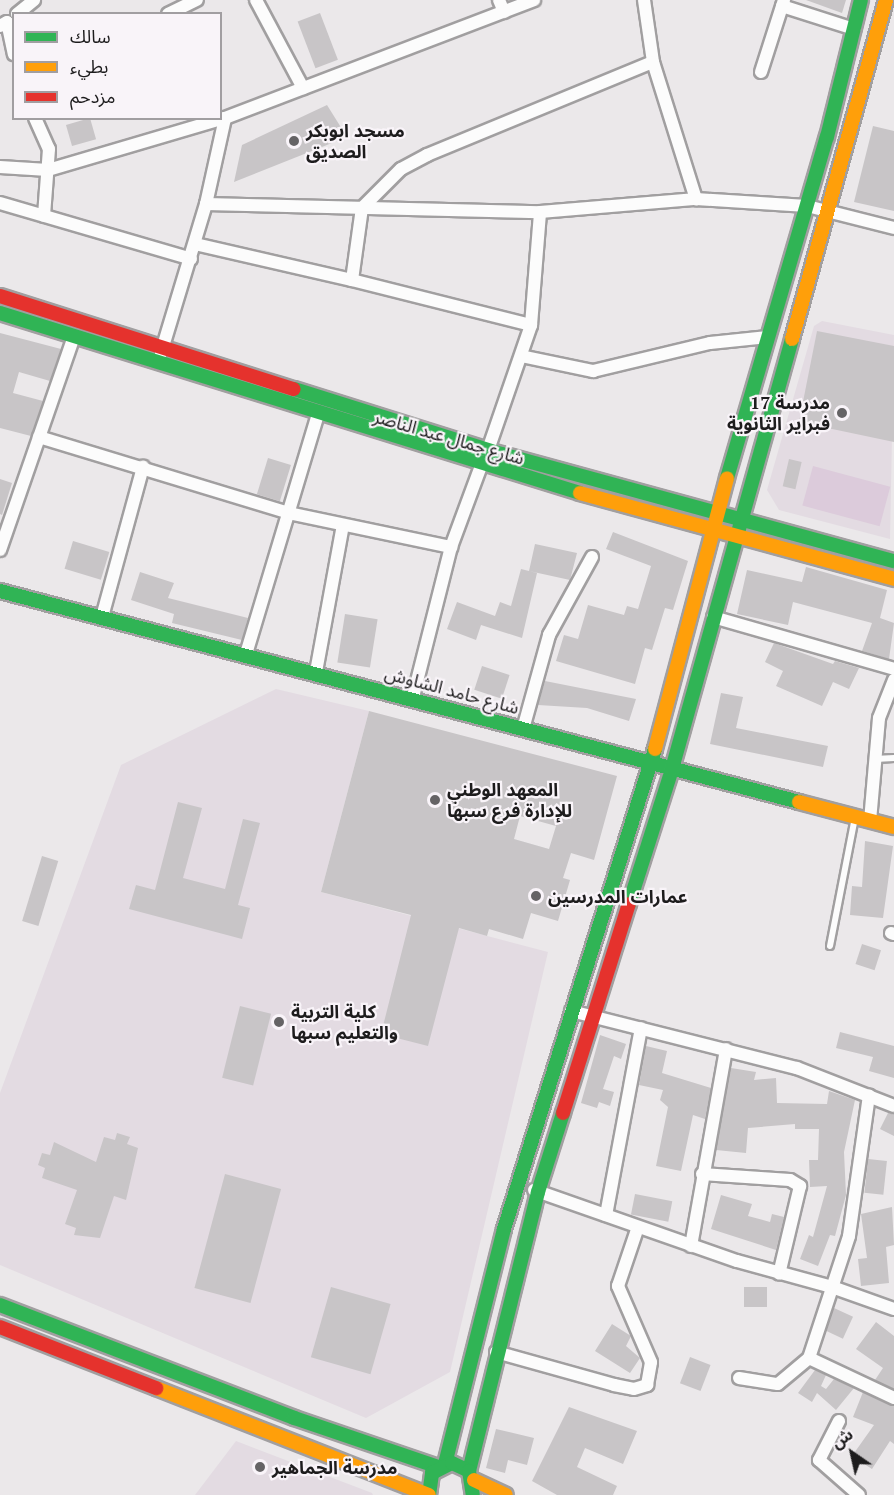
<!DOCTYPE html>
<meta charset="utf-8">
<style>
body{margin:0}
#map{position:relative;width:894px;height:1495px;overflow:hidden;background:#ebe8ea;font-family:"PT Serif","Noto Sans Arabic",serif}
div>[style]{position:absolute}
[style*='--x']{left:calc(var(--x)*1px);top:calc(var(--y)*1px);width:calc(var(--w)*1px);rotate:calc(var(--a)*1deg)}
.built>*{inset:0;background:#e3dbe2}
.green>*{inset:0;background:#dccbdb;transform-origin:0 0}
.building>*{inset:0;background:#c8c5c7;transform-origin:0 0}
.roads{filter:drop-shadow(2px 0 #a19fa0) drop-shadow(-2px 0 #a19fa0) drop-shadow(0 2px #a19fa0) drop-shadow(0 -2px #a19fa0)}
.lane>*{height:6px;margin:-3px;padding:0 3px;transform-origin:3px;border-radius:3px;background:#fcfcfc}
.street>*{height:12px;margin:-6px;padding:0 6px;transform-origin:6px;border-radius:6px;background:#fcfcfc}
.fast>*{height:14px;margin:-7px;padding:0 7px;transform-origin:7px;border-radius:7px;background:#30b455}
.slow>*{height:14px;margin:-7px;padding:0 7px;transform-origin:7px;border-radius:7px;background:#ff9f0a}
.jam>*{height:14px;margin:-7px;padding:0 7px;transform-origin:7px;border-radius:7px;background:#e5322d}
.dots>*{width:16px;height:16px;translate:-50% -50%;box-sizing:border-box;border:3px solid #f9f4f9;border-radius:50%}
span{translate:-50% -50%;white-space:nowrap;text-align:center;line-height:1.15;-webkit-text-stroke:4.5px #f9f4f9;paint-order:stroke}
.poi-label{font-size:18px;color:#1d1c1d;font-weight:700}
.left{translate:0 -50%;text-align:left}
.right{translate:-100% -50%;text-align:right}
.street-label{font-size:18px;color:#1d1c1d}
.legend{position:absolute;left:12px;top:12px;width:210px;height:108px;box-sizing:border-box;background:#f9f4f9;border:2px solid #a19ea1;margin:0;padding:8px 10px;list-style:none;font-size:18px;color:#1d1c1d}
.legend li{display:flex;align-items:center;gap:12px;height:30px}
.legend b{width:30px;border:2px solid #a19ea1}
.north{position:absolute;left:822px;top:1423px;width:60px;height:60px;-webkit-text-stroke:4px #f9f4f9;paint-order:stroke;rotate:326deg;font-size:16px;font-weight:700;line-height:24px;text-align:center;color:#1d1c1d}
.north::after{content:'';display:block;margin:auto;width:21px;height:27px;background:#1d1c1d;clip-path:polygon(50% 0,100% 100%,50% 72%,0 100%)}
</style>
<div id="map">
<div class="built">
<i style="clip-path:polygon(822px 321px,894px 335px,890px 539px,779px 510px,767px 490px,814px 326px)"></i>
<i style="clip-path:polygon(276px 689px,369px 711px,321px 892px,548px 952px,450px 1372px,366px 1418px,0 1265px,0 1093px,121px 765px)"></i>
<i style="clip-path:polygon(236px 1441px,372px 1493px,373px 1495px,195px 1495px)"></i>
</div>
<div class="green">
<i style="left:813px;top:466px;width:80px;height:41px;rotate:15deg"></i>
</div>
<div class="building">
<i style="clip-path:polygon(806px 0,846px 0,842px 13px)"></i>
<i style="left:320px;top:13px;width:50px;height:24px;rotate:69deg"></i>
<i style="clip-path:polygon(327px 105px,347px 137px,234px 182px,242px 145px)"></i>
<i style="left:90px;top:118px;width:22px;height:25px;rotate:74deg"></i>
<i style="clip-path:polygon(873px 126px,894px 131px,894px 211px,854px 202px)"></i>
<i style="clip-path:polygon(817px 331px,894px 346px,894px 442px,799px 422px)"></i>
<i style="clip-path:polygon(0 333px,61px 349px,50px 381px,19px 372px,13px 393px,43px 401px,31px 436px,0 428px)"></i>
<i style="left:268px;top:458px;width:24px;height:38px;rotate:17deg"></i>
<i style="left:789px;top:459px;width:13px;height:28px;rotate:13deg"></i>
<i style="clip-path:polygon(0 479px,12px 483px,2px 515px,0 514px)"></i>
<i style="clip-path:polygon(613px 532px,688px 561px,673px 610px,665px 608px,652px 650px,645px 648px,635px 684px,556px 661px,564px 635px,578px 639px,588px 605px,624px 615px,627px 606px,638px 609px,651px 566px,606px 549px)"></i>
<i style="left:73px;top:541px;width:38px;height:29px;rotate:17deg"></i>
<i style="clip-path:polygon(535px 544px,577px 553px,570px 580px,529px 571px,537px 573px,522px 638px,481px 625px,476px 640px,447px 629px,457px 602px,495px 616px,500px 602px,511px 606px,521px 569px,529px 571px)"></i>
<i style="clip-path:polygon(806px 567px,887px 590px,880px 618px,894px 623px,889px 659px,862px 651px,872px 623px,793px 602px,788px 625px,737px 614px,747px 570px,802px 582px)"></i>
<i style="clip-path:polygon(140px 572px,174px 583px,168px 598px,248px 618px,242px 640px,172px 623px,174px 614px,131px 600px)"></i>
<i style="left:345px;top:614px;width:33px;height:49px;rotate:9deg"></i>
<i style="clip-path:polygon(774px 643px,833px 664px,835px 661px,859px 668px,849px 689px,833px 682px,822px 706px,776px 686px,783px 671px,765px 662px)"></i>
<i style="left:482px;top:666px;width:29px;height:25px;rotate:18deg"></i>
<i style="clip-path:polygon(545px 681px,636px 699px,629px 721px,587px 708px,538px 705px)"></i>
<i style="clip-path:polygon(721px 693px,743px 697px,736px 728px,828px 746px,823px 767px,710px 744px)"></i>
<i style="clip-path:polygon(evenodd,369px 711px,617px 776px,594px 860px,571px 853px,563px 878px,570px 880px,558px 921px,531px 913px,523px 939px,489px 929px,487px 936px,459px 928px,428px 1046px,381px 1034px,411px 915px,321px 892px,369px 711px,520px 816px,556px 826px,549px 849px,514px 839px,520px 816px)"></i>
<i style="clip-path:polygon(178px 802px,202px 808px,183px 878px,225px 889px,243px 819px,260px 823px,238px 905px,250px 908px,242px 939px,129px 909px,136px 885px,155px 890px)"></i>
<i style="clip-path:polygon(865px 841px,893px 846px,883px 918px,850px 915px,852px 886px,862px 887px)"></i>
<i style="left:42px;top:856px;width:17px;height:68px;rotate:17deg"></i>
<i style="left:862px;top:944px;width:20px;height:21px;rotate:18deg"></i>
<i style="left:240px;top:1006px;width:32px;height:74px;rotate:14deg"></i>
<i style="clip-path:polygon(840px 1032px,894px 1046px,894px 1078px,869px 1071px,873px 1057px,836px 1048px)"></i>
<i style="clip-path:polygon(600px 1035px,626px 1044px,621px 1059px,614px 1056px,603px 1089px,614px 1092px,610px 1106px,599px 1102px,597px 1108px,581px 1103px)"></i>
<i style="clip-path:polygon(646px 1046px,667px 1051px,662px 1073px,711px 1088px,705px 1119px,693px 1115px,681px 1171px,656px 1166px,668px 1107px,660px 1100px,663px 1090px,639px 1085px)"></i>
<i style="clip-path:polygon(731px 1068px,756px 1072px,754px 1080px,776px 1078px,777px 1103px,827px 1104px,829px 1091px,855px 1100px,844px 1152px,846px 1195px,835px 1236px,830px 1235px,818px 1266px,800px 1259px,809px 1235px,813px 1237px,827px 1186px,810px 1187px,809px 1160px,818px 1160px,819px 1129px,795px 1129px,795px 1124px,748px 1128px,746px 1153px,716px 1150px)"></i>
<i style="clip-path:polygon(888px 1113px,894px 1114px,894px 1136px,880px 1129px)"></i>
<i style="clip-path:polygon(117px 1133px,130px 1137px,127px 1144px,138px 1148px,126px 1200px,114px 1196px,100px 1238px,74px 1235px,76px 1228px,65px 1224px,77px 1190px,42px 1178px,45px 1168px,38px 1165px,42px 1153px,50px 1155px,54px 1142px,96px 1162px,104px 1137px,115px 1140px)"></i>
<i style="left:868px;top:1159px;width:19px;height:34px;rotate:6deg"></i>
<i style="left:225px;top:1174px;width:58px;height:118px;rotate:15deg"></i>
<i style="left:635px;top:1194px;width:38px;height:21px;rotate:11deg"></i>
<i style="clip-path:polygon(721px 1195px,752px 1204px,748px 1216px,770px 1222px,772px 1214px,784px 1217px,776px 1250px,711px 1229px)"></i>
<i style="clip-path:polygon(892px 1207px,894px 1245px,886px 1247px,889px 1283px,861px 1286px,858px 1259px,867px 1258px,861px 1214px)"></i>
<i style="left:331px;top:1287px;width:62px;height:73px;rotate:16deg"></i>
<i style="left:744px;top:1287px;width:23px;height:20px"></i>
<i style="left:834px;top:1308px;width:21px;height:24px;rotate:25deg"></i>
<i style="clip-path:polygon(876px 1322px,894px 1336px,894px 1389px,875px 1380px,883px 1368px,856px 1349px)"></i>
<i style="clip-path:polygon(612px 1324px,631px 1336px,626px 1346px,640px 1358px,630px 1373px,595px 1351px)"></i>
<i style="left:690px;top:1357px;width:22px;height:28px;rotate:21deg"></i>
<i style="clip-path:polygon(815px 1370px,826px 1375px,821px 1386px,826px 1389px,834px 1379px,854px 1388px,836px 1410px,817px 1393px,812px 1402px,798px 1393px)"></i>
<i style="clip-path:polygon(863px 1392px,894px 1406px,894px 1444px,890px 1441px,872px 1469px,852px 1456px,874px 1425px,853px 1417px)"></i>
<i style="clip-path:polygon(569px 1407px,637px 1431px,623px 1464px,585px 1448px,577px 1467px,617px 1486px,613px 1495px,557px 1495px,532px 1481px)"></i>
<i style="clip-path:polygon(496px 1429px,534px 1438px,527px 1465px,508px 1460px,505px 1473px,486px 1468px)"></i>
</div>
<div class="roads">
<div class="lane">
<i style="--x:875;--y:759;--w:19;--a:-3"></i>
<i style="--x:830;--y:946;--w:131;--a:-79"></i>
</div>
<div class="street">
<i style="--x:256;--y:0;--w:100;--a:61.9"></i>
<i style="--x:499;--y:0;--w:13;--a:67"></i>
<i style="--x:644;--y:0;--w:63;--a:81.7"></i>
<i style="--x:782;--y:6;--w:76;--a:17.7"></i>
<i style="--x:17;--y:14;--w:22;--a:-39"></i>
<i style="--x:168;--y:14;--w:32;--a:-26"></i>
<i style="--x:0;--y:26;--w:8;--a:-30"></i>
<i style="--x:7;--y:22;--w:33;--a:78"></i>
<i style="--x:761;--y:72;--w:76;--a:-72.3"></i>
<i style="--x:35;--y:118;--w:34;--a:66"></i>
<i style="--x:49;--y:149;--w:67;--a:94.3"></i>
<i style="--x:0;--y:167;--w:48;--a:3.6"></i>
<i style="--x:48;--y:170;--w:184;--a:-16.4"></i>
<i style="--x:225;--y:118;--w:331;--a:-20.9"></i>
<i style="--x:0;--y:203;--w:199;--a:16.3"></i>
<i style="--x:206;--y:204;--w:334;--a:1.4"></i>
<i style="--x:540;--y:212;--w:157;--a:-4.8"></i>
<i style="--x:696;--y:199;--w:111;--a:3.6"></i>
<i style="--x:807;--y:206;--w:90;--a:14.2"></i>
<i style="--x:195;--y:244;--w:161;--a:12.9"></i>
<i style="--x:531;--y:325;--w:185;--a:-165.9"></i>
<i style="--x:352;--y:280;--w:73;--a:-82.1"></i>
<i style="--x:362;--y:208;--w:55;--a:-45"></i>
<i style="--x:401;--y:169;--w:30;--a:-28"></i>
<i style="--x:427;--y:155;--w:244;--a:-22.4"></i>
<i style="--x:653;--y:62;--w:144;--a:72.6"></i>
<i style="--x:161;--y:353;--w:156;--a:-73.2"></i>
<i style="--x:206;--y:204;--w:88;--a:-77.5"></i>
<i style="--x:521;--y:356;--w:74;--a:11.8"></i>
<i style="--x:593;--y:371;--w:120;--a:-13.5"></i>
<i style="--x:710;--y:343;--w:58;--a:-5.9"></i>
<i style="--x:39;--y:437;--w:261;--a:16.9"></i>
<i style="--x:289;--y:513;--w:166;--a:11.9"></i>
<i style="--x:488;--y:450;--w:132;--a:-71"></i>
<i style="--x:531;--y:325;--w:113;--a:-85.4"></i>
<i style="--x:0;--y:550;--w:226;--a:-70.9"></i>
<i style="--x:102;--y:617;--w:156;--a:-74.7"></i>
<i style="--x:713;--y:617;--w:188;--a:16"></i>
<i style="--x:246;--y:654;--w:247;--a:-73.3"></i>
<i style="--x:316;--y:672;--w:149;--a:-79.6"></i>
<i style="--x:413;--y:697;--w:155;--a:-75.8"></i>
<i style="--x:451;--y:547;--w:86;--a:-69.7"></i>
<i style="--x:523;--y:729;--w:98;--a:-74.5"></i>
<i style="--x:549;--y:635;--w:89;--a:-61.1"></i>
<i style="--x:870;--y:821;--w:103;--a:-85"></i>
<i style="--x:879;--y:718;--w:41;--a:-68.5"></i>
<i style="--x:891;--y:933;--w:3;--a:18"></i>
<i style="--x:571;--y:1011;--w:233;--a:14.2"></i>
<i style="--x:797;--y:1068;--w:104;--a:21.4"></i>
<i style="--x:702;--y:1174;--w:88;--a:3.9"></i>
<i style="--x:790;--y:1180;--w:12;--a:31"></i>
<i style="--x:800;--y:1186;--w:90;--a:103.4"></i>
<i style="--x:534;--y:1190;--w:215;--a:19.3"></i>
<i style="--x:737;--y:1261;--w:98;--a:15.3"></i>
<i style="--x:832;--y:1287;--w:66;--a:19.5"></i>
<i style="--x:606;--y:1215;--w:190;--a:-79.4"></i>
<i style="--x:691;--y:1246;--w:200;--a:-79.9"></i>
<i style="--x:496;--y:1352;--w:123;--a:15.6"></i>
<i style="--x:614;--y:1385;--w:20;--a:11"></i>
<i style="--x:634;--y:1389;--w:14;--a:-17"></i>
<i style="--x:647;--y:1385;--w:23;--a:-80"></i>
<i style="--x:651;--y:1362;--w:83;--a:-113.5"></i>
<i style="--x:618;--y:1286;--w:62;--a:-71.3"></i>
<i style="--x:809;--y:1358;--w:128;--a:-71.8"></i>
<i style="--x:849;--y:1236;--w:142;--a:-81.9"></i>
<i style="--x:739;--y:1378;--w:39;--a:9"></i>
<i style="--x:778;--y:1384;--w:40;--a:-40"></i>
<i style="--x:809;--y:1358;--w:94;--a:25.2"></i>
<i style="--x:839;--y:1421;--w:44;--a:117.1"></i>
<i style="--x:819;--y:1460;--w:53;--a:41.2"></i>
</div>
<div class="fast">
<i style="--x:0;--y:313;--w:607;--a:17.24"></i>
<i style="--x:294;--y:389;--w:218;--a:17.4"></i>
<i style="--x:502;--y:454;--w:406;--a:15.3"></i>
<i style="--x:727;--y:478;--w:355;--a:-73.7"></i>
<i style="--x:827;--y:137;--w:141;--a:-76.1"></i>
<i style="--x:0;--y:591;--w:826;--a:14.79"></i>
<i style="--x:629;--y:904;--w:142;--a:-72.3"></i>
<i style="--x:672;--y:769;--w:446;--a:-74.4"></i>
<i style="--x:0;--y:1305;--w:315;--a:21"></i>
<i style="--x:294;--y:1418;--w:152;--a:18.8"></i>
<i style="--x:445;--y:1464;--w:242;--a:-75.9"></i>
<i style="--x:504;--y:1229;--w:503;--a:-72.54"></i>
<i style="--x:469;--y:1471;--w:287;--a:-76.1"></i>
<i style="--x:538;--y:1192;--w:83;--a:-72.4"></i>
<i style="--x:429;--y:1495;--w:22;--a:-82"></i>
<i style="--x:432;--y:1473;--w:22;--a:-27"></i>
<i style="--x:452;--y:1463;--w:19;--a:25"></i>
<i style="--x:469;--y:1471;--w:24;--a:81"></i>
</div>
<div class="slow">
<i style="--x:792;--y:339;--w:352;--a:-74.5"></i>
<i style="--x:580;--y:493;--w:326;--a:15.3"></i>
<i style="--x:655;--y:749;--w:280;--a:-75.1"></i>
<i style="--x:799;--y:802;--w:98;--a:14.7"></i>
<i style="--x:156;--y:1388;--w:293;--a:21.4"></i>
<i style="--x:474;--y:1480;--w:35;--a:25"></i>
</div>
<div class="jam">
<i style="--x:0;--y:296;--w:308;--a:17.6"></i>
<i style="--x:563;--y:1113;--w:219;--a:-72.5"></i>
<i style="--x:0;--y:1327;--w:168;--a:21.4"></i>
</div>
</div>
<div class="dots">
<i style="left:294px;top:141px;background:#656365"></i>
<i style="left:842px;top:413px;background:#656365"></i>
<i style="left:435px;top:800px;background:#656365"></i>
<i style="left:536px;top:896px;background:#656365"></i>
<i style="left:279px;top:1022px;background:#656365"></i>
<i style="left:260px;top:1467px;background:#656365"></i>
</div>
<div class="poi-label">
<span class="left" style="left:306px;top:141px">مسجد ابوبكر<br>الصديق</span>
<span class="right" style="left:830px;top:413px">مدرسة 17<br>فبراير الثانوية</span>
<span class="left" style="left:447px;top:800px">المعهد الوطني<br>للإدارة فرع سبها</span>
<span class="left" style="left:548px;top:896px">عمارات المدرسين</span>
<span class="left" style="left:291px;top:1022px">كلية التربية<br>والتعليم سبها</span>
<span class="left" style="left:272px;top:1467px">مدرسة الجماهير</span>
</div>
<div class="street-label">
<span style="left:449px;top:437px;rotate:16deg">شارع جمال عبد الناصر</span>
<span style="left:452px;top:690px;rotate:15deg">شارع حامد الشاوش</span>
</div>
<ul class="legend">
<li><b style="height:8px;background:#30b455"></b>سالك</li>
<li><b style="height:8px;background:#ff9f0a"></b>بطيء</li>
<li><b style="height:8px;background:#e5322d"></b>مزدحم</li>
</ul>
<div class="north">ش</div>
</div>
